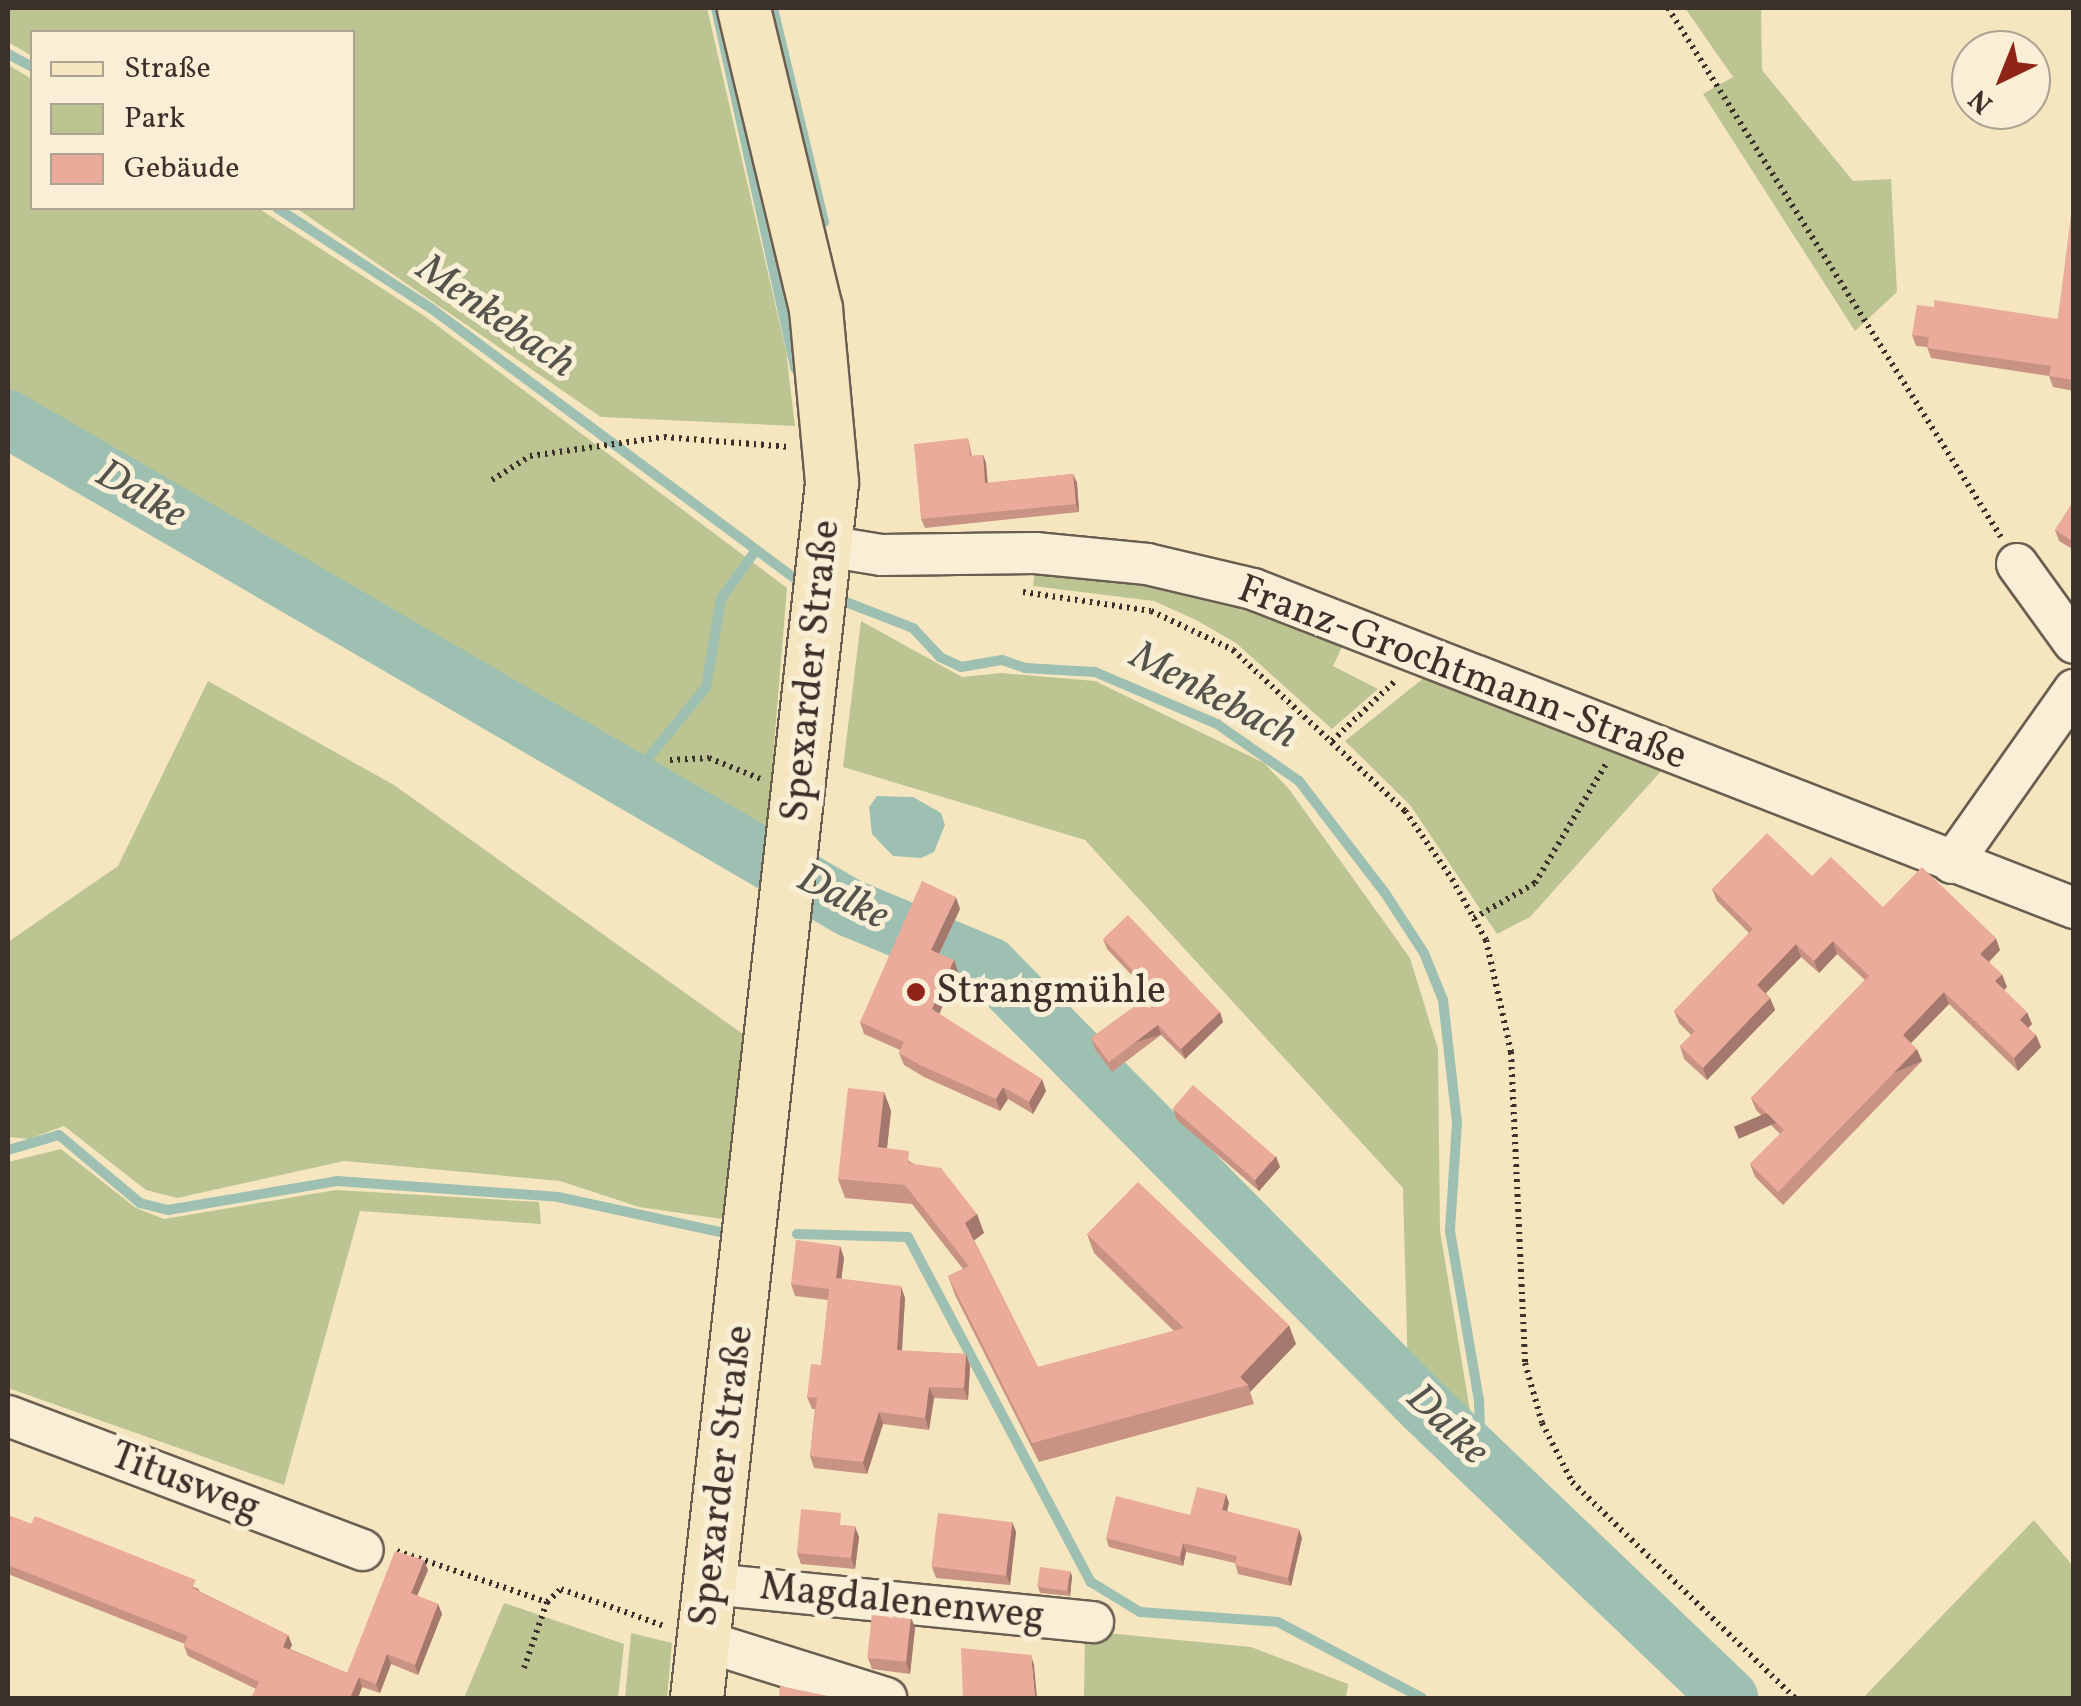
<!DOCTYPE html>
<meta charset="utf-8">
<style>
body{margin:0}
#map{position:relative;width:2081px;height:1706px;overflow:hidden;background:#f6e6c0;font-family:Vollkorn,serif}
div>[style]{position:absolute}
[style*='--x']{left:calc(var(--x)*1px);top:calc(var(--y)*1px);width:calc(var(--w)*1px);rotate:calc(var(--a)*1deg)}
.green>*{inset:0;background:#bcc592}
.water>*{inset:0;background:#9dc0b2}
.stream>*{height:10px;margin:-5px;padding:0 5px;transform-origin:5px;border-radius:5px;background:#9dc0b2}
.river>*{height:58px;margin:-29px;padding:0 29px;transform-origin:29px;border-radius:29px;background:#9dc0b2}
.path>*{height:6px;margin-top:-3px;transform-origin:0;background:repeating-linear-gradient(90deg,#3c302b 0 2.5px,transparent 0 7.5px)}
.roads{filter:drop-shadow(2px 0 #6a5e50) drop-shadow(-2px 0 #6a5e50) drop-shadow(0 2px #6a5e50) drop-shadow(0 -2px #6a5e50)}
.minor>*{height:40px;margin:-20px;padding:0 20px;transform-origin:20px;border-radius:20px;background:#f9efd6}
.major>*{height:52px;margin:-26px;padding:0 26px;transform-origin:26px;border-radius:26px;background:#f6e6c0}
.wall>*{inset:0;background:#c99384}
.shaded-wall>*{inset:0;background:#a4786c;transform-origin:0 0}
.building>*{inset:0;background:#eaab9a;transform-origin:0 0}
.dots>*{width:28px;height:28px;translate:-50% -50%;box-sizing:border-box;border:5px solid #f9efd6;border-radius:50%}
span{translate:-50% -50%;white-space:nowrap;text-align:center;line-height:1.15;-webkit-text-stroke:10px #f9efd6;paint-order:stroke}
.street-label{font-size:40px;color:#3c302b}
.poi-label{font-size:40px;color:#3c302b}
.left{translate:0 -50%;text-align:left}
.water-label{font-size:42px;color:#54544d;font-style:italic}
.frame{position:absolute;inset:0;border:10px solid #3c302b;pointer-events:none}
.legend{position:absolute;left:30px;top:30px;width:325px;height:180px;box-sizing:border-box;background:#f9efd6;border:2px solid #ada392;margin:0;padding:12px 18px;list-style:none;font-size:30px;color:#3c302b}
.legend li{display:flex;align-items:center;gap:20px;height:50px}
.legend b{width:50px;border:2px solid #ada392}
.north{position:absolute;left:1951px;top:30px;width:100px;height:100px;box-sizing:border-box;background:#f9efd6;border:2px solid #ada392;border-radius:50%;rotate:223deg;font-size:28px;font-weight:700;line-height:40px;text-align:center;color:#3c302b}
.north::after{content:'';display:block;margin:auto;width:35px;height:45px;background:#8f2418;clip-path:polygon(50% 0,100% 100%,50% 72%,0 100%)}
</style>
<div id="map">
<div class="green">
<i style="clip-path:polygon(8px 8px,707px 8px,786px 351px,795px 426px,601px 417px,296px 208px,352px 208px,352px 32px,32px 32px,32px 56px,8px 42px)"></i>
<i style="clip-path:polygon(1685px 8px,1761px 8px,1762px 70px,1853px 181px,1891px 179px,1897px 292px,1855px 331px,1703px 94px,1733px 77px)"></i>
<i style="clip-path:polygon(8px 65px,32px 79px,32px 208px,258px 208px,426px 317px,787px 588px,767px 830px,8px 399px)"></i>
<i style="clip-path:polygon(1035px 568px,1150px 579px,1242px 606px,1343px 645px,1333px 666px,1378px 689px,1332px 729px,1236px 643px,1196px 620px,1154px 601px,1033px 586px)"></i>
<i style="clip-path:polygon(861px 621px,962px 677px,1001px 673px,1095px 681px,1264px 763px,1289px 789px,1410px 958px,1438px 1049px,1440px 1231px,1473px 1429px,1408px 1375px,1403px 1188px,1085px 840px,843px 767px)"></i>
<i style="clip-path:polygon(1425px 677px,1663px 769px,1530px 917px,1497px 934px,1410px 805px,1345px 741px)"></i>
<i style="clip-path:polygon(208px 681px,394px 785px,747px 1037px,729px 1220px,639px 1207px,560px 1181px,344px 1161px,177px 1198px,146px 1190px,64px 1126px,29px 1139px,8px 1137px,8px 942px,118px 866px)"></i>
<i style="clip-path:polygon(61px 1149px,136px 1208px,164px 1219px,336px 1190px,539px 1202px,541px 1224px,360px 1211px,284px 1485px,8px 1388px,8px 1162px)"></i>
<i style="clip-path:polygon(2034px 1520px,2073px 1566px,2073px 1698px,1863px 1698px)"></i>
<i style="clip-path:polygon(504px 1603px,624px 1644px,618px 1698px,464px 1698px)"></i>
<i style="clip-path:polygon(1085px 1631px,1251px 1647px,1348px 1684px,1346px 1698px,1084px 1698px)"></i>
<i style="clip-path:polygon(631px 1633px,672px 1643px,667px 1698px,625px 1698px)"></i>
</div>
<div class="water">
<i style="clip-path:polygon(877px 796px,913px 797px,941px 813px,945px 825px,934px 852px,921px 858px,893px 856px,872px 834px,869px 807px)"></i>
</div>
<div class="stream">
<i style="--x:716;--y:8;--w:369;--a:77.6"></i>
<i style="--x:773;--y:8;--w:220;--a:76.6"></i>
<i style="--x:8;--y:54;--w:27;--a:28"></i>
<i style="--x:277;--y:208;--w:185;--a:33.1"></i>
<i style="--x:432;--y:309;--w:463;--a:36.6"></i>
<i style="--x:833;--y:597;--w:86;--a:21.2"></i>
<i style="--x:913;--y:628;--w:40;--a:47"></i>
<i style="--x:940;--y:657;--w:23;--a:25"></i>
<i style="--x:961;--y:667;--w:42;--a:-9.7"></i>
<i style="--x:1002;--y:660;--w:24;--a:19"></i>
<i style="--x:1025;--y:668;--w:70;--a:3.3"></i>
<i style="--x:1095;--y:672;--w:133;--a:23.1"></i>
<i style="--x:1217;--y:724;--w:100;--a:34.8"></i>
<i style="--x:1299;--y:781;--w:141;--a:52.5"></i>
<i style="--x:1385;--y:893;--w:72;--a:57"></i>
<i style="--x:1424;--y:953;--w:51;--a:68"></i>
<i style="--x:1443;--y:1000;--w:123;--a:83.5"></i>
<i style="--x:1457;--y:1122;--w:109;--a:93.7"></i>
<i style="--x:1450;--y:1231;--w:171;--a:80.3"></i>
<i style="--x:1479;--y:1400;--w:59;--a:88.1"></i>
<i style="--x:631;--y:779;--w:119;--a:-50.8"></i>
<i style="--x:706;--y:687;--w:89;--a:-80.3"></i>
<i style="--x:721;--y:599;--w:60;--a:-54.5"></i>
<i style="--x:8;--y:1150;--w:53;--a:-16.4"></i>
<i style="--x:59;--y:1135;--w:106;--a:40"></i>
<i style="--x:140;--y:1203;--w:29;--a:14"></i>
<i style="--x:168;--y:1210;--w:171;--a:-9.7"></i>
<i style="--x:337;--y:1181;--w:222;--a:4.1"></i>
<i style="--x:558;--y:1197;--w:171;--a:12.2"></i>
<i style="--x:797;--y:1234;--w:111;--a:1.5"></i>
<i style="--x:908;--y:1237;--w:391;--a:62.1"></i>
<i style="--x:1091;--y:1582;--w:57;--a:31.5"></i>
<i style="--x:1140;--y:1612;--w:138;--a:4.1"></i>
<i style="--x:1278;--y:1622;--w:163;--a:27.8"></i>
</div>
<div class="river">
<i style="--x:8;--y:419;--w:974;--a:30.15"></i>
<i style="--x:850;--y:908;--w:151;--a:22.6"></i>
<i style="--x:989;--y:966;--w:620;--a:45.33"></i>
<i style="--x:1425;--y:1407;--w:421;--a:43.7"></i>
</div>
<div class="path">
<i style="--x:1668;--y:8;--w:625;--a:57.81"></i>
<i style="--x:492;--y:480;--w:45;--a:-32.3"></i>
<i style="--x:530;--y:456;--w:135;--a:-8.1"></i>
<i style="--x:664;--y:437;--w:126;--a:4.5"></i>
<i style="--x:1023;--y:592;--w:129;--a:8.4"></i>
<i style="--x:1151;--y:611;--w:91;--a:25.4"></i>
<i style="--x:1233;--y:650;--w:236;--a:43.1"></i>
<i style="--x:1405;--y:811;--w:83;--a:55.3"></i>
<i style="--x:1452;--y:879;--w:70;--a:60.9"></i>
<i style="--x:1486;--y:940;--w:115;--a:77.4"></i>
<i style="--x:1511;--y:1052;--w:311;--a:87.4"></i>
<i style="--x:1525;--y:1363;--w:62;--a:74.2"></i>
<i style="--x:1542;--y:1423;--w:66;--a:63"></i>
<i style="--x:1572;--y:1482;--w:310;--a:44.1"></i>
<i style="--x:1332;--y:741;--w:88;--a:-43.6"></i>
<i style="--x:670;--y:760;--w:39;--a:-3"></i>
<i style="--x:709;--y:758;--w:56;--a:22"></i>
<i style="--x:1474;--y:918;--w:70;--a:-29.8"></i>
<i style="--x:1535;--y:883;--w:139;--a:-59.2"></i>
<i style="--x:397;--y:1551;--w:158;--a:18.8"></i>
<i style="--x:524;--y:1668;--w:70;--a:-70.8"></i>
<i style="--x:547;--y:1602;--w:19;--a:-43"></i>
<i style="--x:561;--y:1589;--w:109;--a:19.8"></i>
</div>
<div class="roads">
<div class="minor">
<i style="--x:826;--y:546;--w:56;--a:9.3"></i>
<i style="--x:881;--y:555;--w:154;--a:-0.7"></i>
<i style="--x:1035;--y:553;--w:113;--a:5.6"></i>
<i style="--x:1147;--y:564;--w:109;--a:13.3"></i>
<i style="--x:1253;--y:589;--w:881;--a:21.23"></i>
<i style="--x:2017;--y:564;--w:97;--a:54.2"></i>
<i style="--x:1952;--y:863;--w:212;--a:-54.8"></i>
<i style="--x:8;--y:1416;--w:379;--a:20.7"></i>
<i style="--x:711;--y:1584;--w:384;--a:5.7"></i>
<i style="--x:704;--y:1641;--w:191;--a:17.4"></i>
</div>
<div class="major">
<i style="--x:697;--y:1698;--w:1223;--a:-83.66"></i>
<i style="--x:832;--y:482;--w:174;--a:-95.3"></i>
<i style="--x:816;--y:309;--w:309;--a:-103.5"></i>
</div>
</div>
<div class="wall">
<i style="clip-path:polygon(2074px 200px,2074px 391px,2053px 387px,2049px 376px,1931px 358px,1927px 347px,1916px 346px,1912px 335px,2058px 319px)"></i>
<i style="clip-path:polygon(968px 438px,972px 456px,983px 455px,986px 463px,988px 483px,1073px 474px,1077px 483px,1079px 512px,925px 528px,921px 519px)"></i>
<i style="clip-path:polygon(2074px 504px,2074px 550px,2059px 541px,2055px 530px)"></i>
<i style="clip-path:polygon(1812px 876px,1883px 907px,2000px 950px,1989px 962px,2007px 987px,2004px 990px,2032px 1024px,2028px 1028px,2036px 1035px,2041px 1047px,2018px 1071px,1949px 1004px,1911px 1043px,1922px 1061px,1783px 1205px,1755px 1177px,1750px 1164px,1780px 1134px,1756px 1110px,1751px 1098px,1865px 980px,1837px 954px,1819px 973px,1801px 957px,1766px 993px,1770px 998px,1775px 1010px,1707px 1080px,1684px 1059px,1680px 1046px,1691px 1035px,1679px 1023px,1674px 1011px,1749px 933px,1717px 901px,1712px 889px)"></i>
<i style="clip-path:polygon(960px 909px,939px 954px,954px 960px,958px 972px,939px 1014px,1046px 1091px,1033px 1114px,1008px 1099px,1000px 1111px,924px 1077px,904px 1065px,899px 1053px,900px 1050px,864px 1034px,860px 1022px)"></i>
<i style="clip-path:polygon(1103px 939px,1220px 1012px,1223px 1022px,1185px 1059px,1161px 1035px,1112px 1072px,1095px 1049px,1091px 1038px,1134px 1007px,1129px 995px,1140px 984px,1107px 949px)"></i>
<i style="clip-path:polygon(884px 1092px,891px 1111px,887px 1148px,914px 1164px,977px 1214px,984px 1233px,974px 1240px,1038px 1367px,1174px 1331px,1094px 1253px,1087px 1234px,1296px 1344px,1250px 1392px,1254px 1404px,1039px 1462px,955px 1295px,948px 1276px,963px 1269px,912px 1204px,845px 1198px,838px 1179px)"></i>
<i style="clip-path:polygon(1173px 1109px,1280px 1167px,1259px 1191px,1177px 1120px)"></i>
<i style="clip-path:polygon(840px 1246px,844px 1258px,841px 1279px,905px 1298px,902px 1351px,966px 1354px,970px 1366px,968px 1400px,934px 1398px,929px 1430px,883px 1424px,867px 1474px,814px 1468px,810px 1456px,815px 1409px,812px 1409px,807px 1397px,821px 1365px,828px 1300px,795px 1296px,791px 1284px)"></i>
<i style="clip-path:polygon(1226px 1494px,1229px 1503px,1227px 1511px,1302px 1538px,1291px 1586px,1238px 1574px,1235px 1563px,1186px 1552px,1183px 1566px,1109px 1547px,1106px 1538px,1190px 1515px)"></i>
<i style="clip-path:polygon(8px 1515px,199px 1589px,199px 1591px,288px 1635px,292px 1645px,290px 1649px,347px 1673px,428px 1570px,417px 1596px,438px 1604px,442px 1614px,418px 1675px,391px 1664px,380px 1693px,362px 1687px,358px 1698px,251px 1698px,256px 1689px,188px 1656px,184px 1646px,185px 1644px,8px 1574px)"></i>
<i style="clip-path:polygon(1012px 1522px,1016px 1532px,1010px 1585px,936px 1578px,932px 1567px)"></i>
<i style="clip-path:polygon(845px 1525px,859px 1537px,855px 1569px,801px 1564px,797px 1553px)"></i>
<i style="clip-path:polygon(1072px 1576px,1070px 1596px,1040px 1593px,1038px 1587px)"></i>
<i style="clip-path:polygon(911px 1617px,915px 1628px,910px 1674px,872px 1669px,868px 1658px)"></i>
</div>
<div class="shaded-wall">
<i style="clip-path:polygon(983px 455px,986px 463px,988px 492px,985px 483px)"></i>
<i style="clip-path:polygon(1073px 474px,1077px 483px,1079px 512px,1076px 504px)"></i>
<i style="clip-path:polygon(956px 897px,960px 909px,935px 962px,931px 950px)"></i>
<i style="clip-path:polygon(1996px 938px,2000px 950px,1985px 966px,1980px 954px)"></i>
<i style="clip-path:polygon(1833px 941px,1837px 954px,1819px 973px,1814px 961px)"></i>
<i style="clip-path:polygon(1796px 944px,1801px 957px,1761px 998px,1757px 985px)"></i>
<i style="clip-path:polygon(954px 960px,958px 972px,936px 1021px,932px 1009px)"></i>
<i style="clip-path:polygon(2002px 974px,2007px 987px,2000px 994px,1995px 981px)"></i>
<i style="clip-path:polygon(1944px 992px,1949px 1004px,1907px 1047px,1903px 1035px)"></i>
<i style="clip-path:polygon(1770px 998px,1775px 1010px,1707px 1080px,1703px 1068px)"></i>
<i style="clip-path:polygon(1220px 1012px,1223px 1022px,1185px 1059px,1181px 1049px)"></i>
<i style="clip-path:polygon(2027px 1012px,2032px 1024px,2024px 1032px,2020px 1020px)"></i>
<i style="left:1158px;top:1025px;width:10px;height:61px;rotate:73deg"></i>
<i style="clip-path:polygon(2036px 1035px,2041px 1047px,2018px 1071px,2014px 1058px)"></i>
<i style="left:1917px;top:1049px;width:13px;height:199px;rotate:67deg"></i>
<i style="clip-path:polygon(1042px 1079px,1046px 1091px,1033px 1114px,1029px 1102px)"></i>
<i style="clip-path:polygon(1003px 1087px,1008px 1099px,1000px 1111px,996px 1099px)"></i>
<i style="clip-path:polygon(884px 1092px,891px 1111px,885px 1166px,878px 1147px)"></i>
<i style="clip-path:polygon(1276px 1156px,1280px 1167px,1259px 1191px,1255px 1181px)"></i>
<i style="clip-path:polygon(977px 1214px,984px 1233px,972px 1242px,965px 1223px)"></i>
<i style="clip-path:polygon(840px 1246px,844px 1258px,840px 1290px,836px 1278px)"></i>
<i style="clip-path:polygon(901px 1286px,905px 1298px,901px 1362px,897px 1350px)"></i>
<i style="clip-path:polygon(1289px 1325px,1296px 1344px,1250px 1392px,1248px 1385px,1240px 1377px)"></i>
<i style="clip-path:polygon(966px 1354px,970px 1366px,968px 1400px,964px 1388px)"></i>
<i style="clip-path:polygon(929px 1387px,934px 1398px,929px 1430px,925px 1418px)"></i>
<i style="clip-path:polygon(879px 1412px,883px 1424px,867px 1474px,863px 1462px)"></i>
<i style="clip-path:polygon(1226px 1494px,1229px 1503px,1225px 1519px,1222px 1510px)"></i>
<i style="clip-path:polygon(1012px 1522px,1016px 1532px,1010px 1585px,1006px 1574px)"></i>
<i style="clip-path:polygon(855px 1526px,859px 1537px,855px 1569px,851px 1558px)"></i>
<i style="clip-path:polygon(1299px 1529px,1302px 1538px,1291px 1586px,1288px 1578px)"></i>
<i style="clip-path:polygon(1183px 1543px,1186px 1552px,1183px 1566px,1180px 1557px)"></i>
<i style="clip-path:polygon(424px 1560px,428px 1570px,414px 1603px,411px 1593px)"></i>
<i style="clip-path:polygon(1070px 1571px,1072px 1576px,1070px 1596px,1068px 1590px)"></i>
<i style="clip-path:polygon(438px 1604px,442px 1614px,418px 1675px,415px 1665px)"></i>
<i style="clip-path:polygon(911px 1617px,915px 1628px,910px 1674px,906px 1663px)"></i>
<i style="clip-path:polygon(288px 1635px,292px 1645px,286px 1656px,283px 1647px)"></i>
<i style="clip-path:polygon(387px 1654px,391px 1664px,380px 1693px,376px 1684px)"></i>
<i style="clip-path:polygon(1031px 1655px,1034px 1665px,1037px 1698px,1035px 1698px)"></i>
<i style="clip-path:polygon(359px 1677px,362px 1687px,358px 1698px,350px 1698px)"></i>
</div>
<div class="building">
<i style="clip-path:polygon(2073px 199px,2074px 380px,2049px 376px,2051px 366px,1927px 348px,1929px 337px,1912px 335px,1917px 305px,1934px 307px,1934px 300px,2058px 319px)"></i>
<i style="clip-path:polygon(968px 438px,970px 456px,983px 455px,985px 483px,1073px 474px,1076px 504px,921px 519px,914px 444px)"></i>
<i style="clip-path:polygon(2072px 503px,2074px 504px,2074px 542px,2055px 530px)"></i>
<i style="clip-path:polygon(1767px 833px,1812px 876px,1831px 857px,1883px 907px,1922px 867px,1996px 938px,1980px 954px,2002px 974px,1995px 981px,2027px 1012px,2020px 1020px,2036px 1035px,2014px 1058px,1944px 992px,1903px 1035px,1917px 1049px,1778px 1192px,1750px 1164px,1784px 1130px,1751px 1098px,1869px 976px,1833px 941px,1814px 961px,1796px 944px,1757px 985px,1770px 998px,1703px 1068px,1680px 1046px,1695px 1031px,1674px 1011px,1753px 929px,1712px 889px)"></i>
<i style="clip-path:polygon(922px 881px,956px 897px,931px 950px,954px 960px,932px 1009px,1042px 1079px,1029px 1102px,1003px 1087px,996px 1099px,920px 1065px,899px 1053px,904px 1042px,860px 1022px)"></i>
<i style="clip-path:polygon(1128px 915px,1220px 1012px,1181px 1049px,1158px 1025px,1109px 1062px,1091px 1038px,1138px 1004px,1129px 995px,1143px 981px,1103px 939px)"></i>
<i style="left:1193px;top:1085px;width:109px;height:31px;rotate:41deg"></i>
<i style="clip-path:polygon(848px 1088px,884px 1092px,878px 1147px,909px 1151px,908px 1163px,941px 1168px,977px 1214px,965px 1223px,1038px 1367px,1184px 1328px,1087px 1234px,1138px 1182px,1289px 1325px,1240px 1377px,1248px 1385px,1032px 1443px,948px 1276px,969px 1266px,905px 1185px,838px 1179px)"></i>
<i style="clip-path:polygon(796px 1240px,840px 1246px,836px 1278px,901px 1286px,897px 1350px,966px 1354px,964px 1388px,929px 1387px,925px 1418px,879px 1412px,863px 1462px,810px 1456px,817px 1398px,807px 1397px,811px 1364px,821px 1365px,829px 1289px,791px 1284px)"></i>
<i style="clip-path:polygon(1197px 1487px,1226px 1494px,1222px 1510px,1299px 1529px,1288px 1578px,1235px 1565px,1237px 1556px,1183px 1543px,1180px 1557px,1106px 1538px,1116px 1496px,1190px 1515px)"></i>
<i style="clip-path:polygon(801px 1509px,841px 1513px,840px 1525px,855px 1526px,851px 1558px,797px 1553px)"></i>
<i style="left:938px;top:1513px;width:75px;height:54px;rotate:7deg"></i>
<i style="clip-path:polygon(8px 1515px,31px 1524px,35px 1516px,196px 1580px,192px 1588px,288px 1635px,283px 1647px,347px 1673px,395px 1551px,424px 1560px,411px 1593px,438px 1604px,415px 1665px,387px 1654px,376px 1684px,353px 1675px,359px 1677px,350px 1698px,251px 1698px,259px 1682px,184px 1646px,188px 1636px,8px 1565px)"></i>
<i style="left:1040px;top:1567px;width:30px;height:20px;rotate:8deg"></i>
<i style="left:872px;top:1613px;width:39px;height:45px;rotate:6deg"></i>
<i style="clip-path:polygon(961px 1648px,1031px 1655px,1035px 1698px,963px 1698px)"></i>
<i style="clip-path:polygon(780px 1686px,833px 1697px,832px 1698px,779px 1698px)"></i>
</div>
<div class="dots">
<i style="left:916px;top:992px;background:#8f2418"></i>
</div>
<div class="street-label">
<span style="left:812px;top:671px;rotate:-84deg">Spexarder Straße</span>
<span style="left:1462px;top:674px;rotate:21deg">Franz-Grochtmann-Straße</span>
<span style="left:723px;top:1476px;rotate:-83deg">Spexarder Straße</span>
<span style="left:185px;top:1483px;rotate:21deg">Titusweg</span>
<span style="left:902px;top:1603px;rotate:6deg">Magdalenenweg</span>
</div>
<div class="poi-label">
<span class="left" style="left:936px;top:992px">Strangmühle</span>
</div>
<div class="water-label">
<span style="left:495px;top:318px;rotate:35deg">Menkebach</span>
<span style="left:140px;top:496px;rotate:30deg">Dalke</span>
<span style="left:1213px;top:697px;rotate:28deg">Menkebach</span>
<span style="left:842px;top:899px;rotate:27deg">Dalke</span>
<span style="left:1446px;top:1426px;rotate:44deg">Dalke</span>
</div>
<div class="frame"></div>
<ul class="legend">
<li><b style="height:12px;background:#f6e6c0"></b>Straße</li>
<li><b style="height:28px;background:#bcc592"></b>Park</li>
<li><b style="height:28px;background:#eaab9a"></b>Gebäude</li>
</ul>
<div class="north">N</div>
</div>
